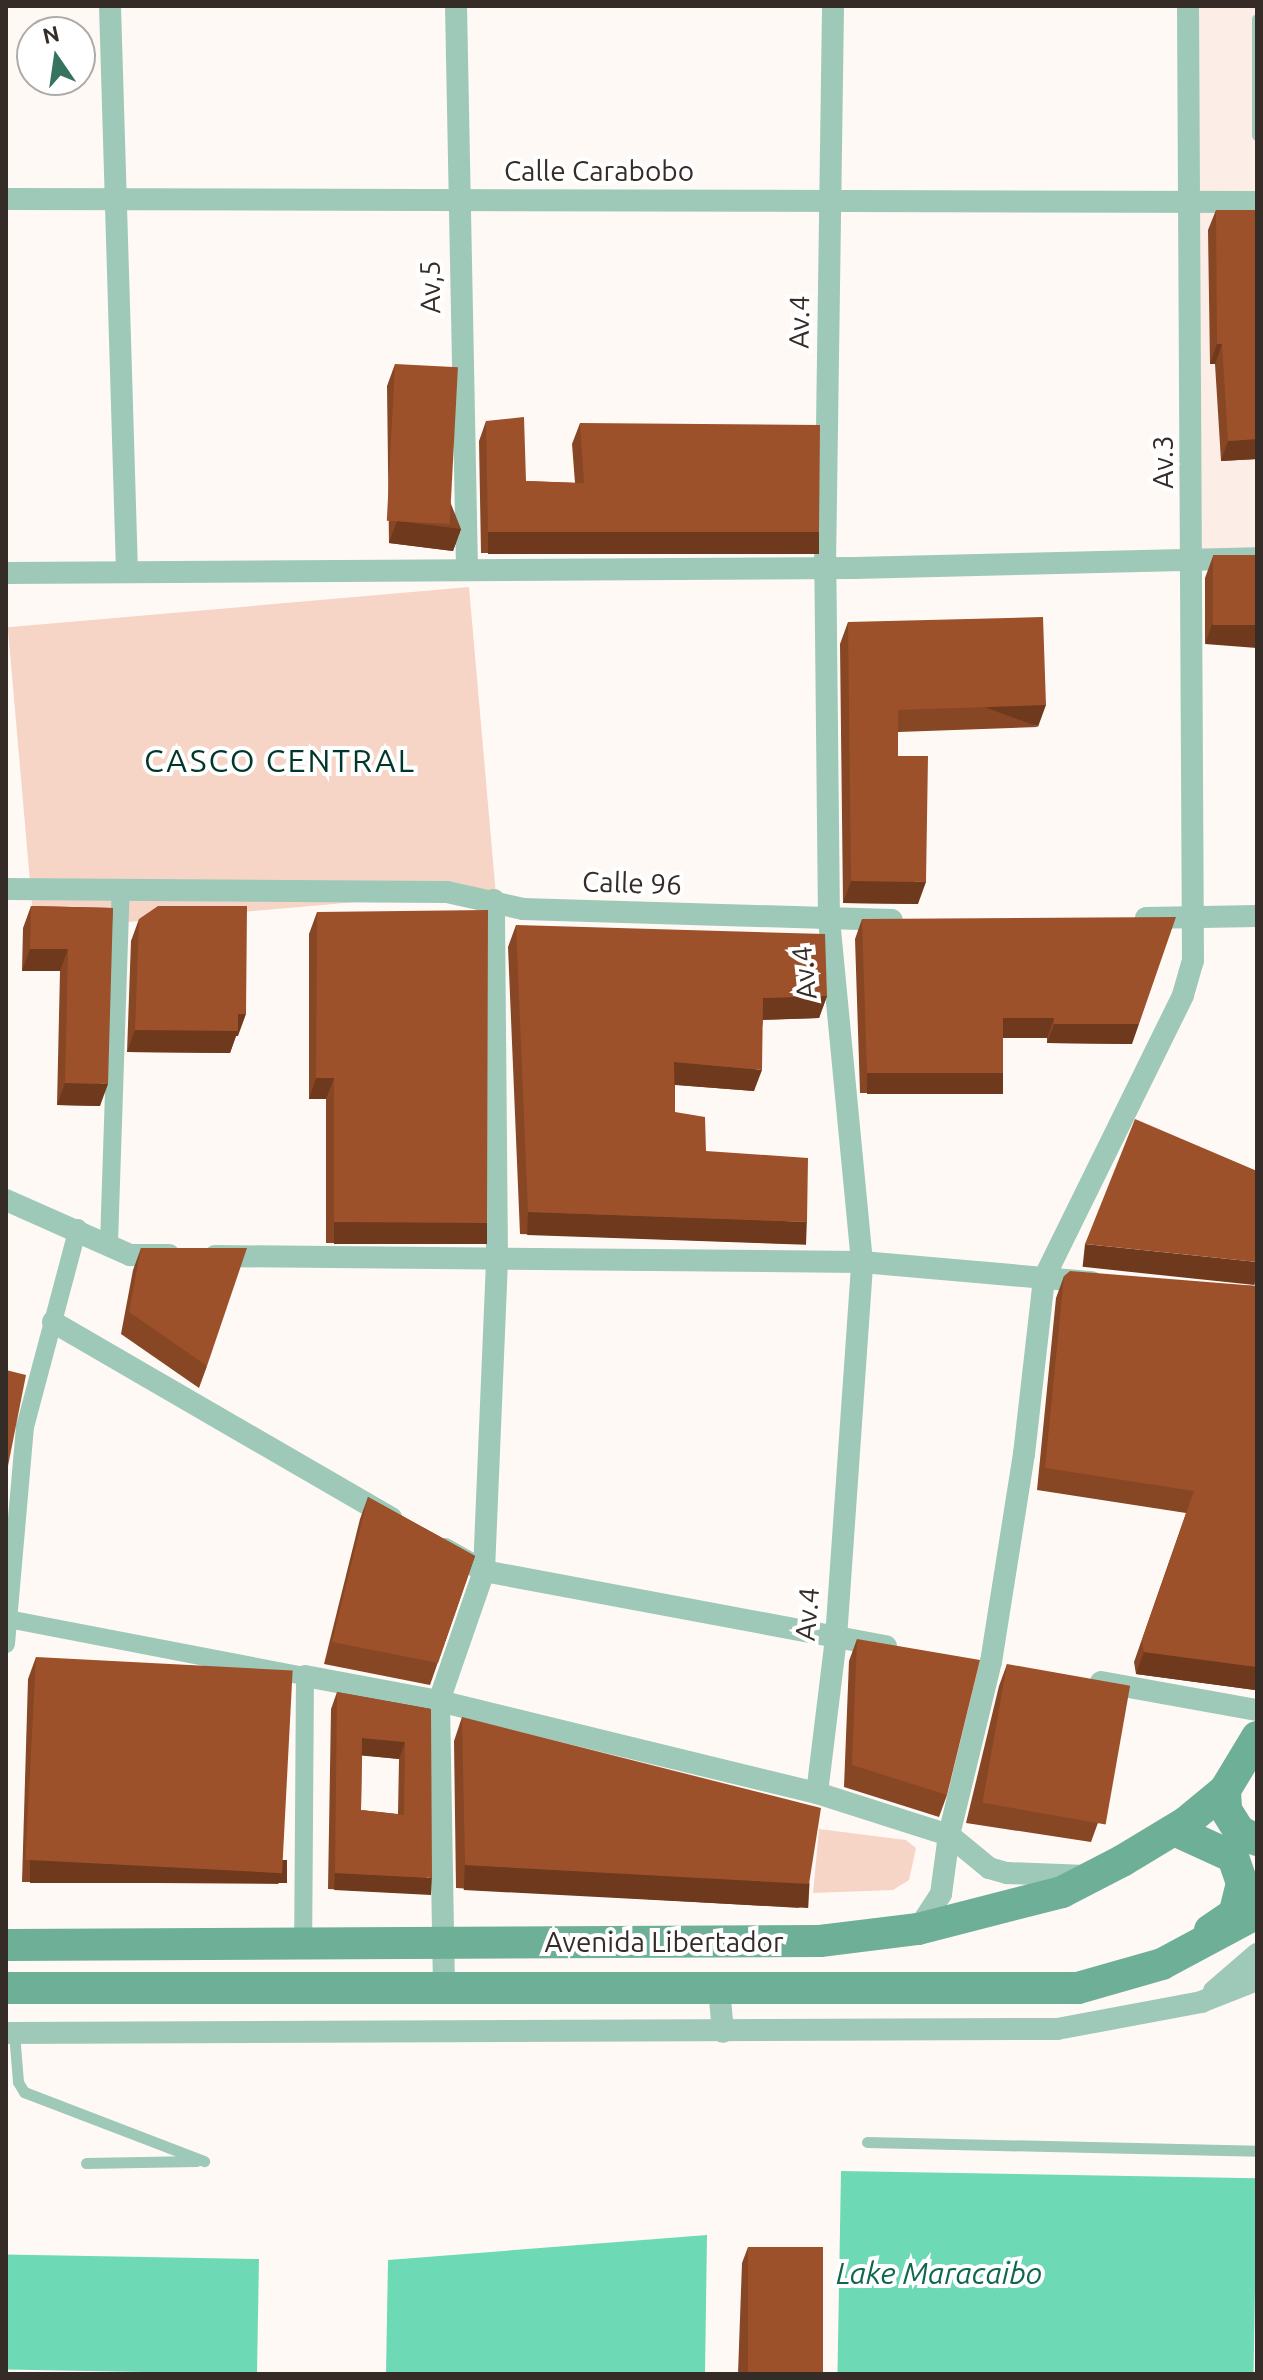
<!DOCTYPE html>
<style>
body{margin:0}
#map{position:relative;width:1263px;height:2380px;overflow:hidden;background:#fff9f6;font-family:Ubuntu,sans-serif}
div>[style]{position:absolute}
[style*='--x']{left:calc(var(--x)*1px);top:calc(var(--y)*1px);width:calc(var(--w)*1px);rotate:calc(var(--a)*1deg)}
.built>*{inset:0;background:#fcede6;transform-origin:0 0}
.green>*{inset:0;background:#f6d5c6;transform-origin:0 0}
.water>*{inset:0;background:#6edab5;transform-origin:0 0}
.service>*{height:11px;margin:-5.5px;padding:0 5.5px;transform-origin:5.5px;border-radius:5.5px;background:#9ec9b8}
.pedestrian>*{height:18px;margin:-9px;padding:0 9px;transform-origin:9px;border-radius:9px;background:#9ec9b8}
.minor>*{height:22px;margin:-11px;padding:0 11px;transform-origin:11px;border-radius:11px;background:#9ec9b8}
.secondary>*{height:32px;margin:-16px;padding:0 16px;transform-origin:16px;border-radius:16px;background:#6db097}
.wall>*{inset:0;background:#874624}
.shaded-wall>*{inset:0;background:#6e391d;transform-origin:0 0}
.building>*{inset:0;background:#9d512a;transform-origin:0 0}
span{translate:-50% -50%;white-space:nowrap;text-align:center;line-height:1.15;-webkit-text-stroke:8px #fff;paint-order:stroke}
.street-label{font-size:28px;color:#362c27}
.water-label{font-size:30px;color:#10674f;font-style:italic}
.quarter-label{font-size:32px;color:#003728;letter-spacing:2px}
.frame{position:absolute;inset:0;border:8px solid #362c27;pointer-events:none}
.north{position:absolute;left:16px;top:16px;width:80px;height:80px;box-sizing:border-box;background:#fff;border:2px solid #afaba9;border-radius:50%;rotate:347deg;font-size:22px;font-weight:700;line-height:32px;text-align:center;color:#362c27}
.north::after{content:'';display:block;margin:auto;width:28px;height:36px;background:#377460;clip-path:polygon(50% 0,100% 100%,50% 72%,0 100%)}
</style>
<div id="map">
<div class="built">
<i style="left:1187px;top:6px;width:70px;height:553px"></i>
</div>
<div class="green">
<i style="left:469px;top:587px;width:304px;height:463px;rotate:85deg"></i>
<i style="clip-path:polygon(819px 1829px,906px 1840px,916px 1848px,909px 1880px,893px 1890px,813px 1893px)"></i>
</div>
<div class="water">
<i style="left:841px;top:2171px;width:416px;height:203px;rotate:1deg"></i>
<i style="clip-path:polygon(707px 2235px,705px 2374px,386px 2374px,388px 2260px)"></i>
<i style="left:259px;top:2259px;width:115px;height:253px;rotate:91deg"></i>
</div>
<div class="service">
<i style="--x:1257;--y:19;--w:116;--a:90"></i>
<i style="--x:14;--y:2033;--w:49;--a:85.3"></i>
<i style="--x:18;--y:2082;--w:12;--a:59"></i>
<i style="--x:24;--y:2092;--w:193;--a:21"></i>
<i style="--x:867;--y:2142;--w:390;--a:1.3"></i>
<i style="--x:86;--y:2163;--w:110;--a:-1"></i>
</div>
<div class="pedestrian">
<i style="--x:109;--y:1243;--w:355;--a:-88.1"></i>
<i style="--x:8;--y:1619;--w:302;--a:10.9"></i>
<i style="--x:305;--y:1676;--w:267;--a:90.4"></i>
<i style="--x:6;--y:1644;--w:218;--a:-85"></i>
<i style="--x:25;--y:1427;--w:206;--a:-75.1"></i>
</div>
<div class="minor">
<i style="--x:110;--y:6;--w:566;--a:88.28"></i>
<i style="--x:456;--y:6;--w:561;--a:88.88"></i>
<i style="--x:6;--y:199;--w:1251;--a:0.14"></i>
<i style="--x:6;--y:573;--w:849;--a:-0.34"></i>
<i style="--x:855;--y:568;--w:402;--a:-1.4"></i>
<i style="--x:6;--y:889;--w:441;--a:0.4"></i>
<i style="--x:447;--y:892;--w:78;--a:12.6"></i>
<i style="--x:523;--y:909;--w:369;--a:1.7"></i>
<i style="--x:1146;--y:918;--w:111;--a:-1"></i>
<i style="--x:6;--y:1200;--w:136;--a:23.9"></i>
<i style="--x:130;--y:1255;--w:39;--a:0"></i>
<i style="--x:215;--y:1256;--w:647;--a:0.53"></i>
<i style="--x:862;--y:1262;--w:231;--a:5"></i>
<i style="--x:53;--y:1322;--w:391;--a:30.1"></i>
<i style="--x:445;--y:1549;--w:45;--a:29.4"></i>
<i style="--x:484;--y:1571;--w:409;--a:10.6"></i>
<i style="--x:305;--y:1676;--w:136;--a:10.6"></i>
<i style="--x:439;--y:1701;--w:389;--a:13.7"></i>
<i style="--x:817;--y:1793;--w:139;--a:17.7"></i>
<i style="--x:949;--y:1835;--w:52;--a:39.5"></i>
<i style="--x:989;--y:1868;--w:19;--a:16"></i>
<i style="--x:1007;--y:1873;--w:80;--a:2.1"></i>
<i style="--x:1101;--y:1682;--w:158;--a:10.2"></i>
<i style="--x:817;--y:1793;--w:156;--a:-83"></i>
<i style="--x:836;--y:1638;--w:377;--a:-86"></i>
<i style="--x:862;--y:1262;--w:344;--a:-95.5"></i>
<i style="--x:829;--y:920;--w:353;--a:-90.6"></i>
<i style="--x:825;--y:567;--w:561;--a:-89.18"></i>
<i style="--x:918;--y:1929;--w:42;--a:-56.7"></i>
<i style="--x:941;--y:1894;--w:60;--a:-82.3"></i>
<i style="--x:949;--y:1835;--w:178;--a:-76.4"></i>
<i style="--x:991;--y:1662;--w:211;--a:-81"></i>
<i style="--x:1024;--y:1454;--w:177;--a:-83.5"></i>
<i style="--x:1044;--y:1278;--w:315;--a:-63.8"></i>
<i style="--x:1183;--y:995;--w:35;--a:-74"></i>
<i style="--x:1193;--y:961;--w:955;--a:-90.3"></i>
<i style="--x:444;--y:1988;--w:287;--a:-91"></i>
<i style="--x:439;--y:1701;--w:138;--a:-70.9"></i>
<i style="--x:484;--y:1571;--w:313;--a:-87.6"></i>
<i style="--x:497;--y:1258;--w:358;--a:-90.5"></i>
<i style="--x:719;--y:1988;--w:44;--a:84.8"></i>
<i style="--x:1214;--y:1991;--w:57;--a:-40.7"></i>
<i style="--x:6;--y:2033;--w:1051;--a:-0.22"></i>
<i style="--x:1057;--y:2029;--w:147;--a:-10.6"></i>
<i style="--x:1201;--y:2002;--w:60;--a:-21.4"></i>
</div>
<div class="secondary">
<i style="--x:1225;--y:1790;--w:20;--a:87"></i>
<i style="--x:1226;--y:1810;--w:25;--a:58"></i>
<i style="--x:1239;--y:1831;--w:20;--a:27"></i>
<i style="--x:1174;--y:1830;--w:65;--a:24.6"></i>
<i style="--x:1233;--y:1857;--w:28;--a:71"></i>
<i style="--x:1242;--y:1883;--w:32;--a:104"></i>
<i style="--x:1234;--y:1914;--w:29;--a:146"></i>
<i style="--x:6;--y:1945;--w:814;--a:-0.28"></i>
<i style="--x:820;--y:1941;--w:99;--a:-7"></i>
<i style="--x:918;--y:1929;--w:149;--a:-14.4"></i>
<i style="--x:1062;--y:1892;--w:68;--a:-27.3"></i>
<i style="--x:1122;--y:1861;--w:74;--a:-31.1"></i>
<i style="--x:1185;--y:1823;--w:52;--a:-39.5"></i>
<i style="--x:1225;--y:1790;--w:62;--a:-58.9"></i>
<i style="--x:6;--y:1988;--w:1072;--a:0"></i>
<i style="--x:1078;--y:1988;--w:87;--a:-15.9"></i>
<i style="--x:1162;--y:1964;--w:108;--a:-28.2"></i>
</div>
<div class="wall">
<i style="clip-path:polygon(1216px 210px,1257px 210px,1257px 459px,1221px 461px,1215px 364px,1210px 364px,1208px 230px)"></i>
<i style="clip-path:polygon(395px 364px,461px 529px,453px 551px,389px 543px,387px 386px)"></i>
<i style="clip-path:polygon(486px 421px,526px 481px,575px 483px,572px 444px,580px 423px,811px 553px,481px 553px,479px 441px)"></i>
<i style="clip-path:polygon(1257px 555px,1205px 644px,1205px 578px,1213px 556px)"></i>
<i style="clip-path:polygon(848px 622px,1038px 727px,898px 732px,898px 756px,918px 904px,843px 903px,840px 644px)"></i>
<i style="clip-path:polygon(31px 906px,113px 908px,100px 1106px,57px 1105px,60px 971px,22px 971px,23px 928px)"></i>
<i style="clip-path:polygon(317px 912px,487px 1223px,479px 1244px,326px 1243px,326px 1099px,309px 1099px,309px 934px)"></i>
<i style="clip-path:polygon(139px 919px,238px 1036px,236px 1036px,230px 1053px,127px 1052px,131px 941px)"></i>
<i style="clip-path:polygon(862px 919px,1132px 1044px,1047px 1043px,1047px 1038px,1003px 1038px,1003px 1073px,996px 1093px,860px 1093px,855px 939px)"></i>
<i style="clip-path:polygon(516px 925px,827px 996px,819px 1018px,763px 1020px,754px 1091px,675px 1085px,675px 1112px,706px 1151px,799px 1244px,520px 1234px,508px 947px)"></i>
<i style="clip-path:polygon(141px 1248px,207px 1366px,199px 1388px,121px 1334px,133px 1270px)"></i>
<i style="clip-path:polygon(1064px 1276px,1257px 1286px,1255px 1690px,1136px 1674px,1134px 1662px,1186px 1513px,1037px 1490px,1056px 1298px)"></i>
<i style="clip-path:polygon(368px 1497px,475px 1556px,430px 1685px,324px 1664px,360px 1519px)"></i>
<i style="clip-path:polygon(857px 1639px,947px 1795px,939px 1817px,844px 1787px,849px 1661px)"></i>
<i style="clip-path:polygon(36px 1657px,279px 1884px,22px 1882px,28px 1679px)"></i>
<i style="clip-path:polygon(1007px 1664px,1099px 1820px,1091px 1842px,966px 1823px,999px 1686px)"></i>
<i style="clip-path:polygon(evenodd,337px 1692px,431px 1709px,426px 1894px,328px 1889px,331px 1709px,337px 1692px,362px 1755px,399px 1759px,398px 1814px,361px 1810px,362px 1755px)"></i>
<i style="clip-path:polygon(462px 1717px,800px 1908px,456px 1888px,454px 1741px)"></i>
<i style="clip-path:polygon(748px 2247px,819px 2374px,738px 2374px,742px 2263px)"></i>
</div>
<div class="shaded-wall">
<i style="clip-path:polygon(1217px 344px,1222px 344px,1215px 364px,1210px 364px)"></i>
<i style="clip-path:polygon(1257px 439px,1257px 459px,1221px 461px,1228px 441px)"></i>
<i style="clip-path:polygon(397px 521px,461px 529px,453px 551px,389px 543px)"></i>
<i style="left:488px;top:532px;width:331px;height:22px"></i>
<i style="clip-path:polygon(1213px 622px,1257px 625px,1257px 648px,1205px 644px)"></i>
<i style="left:1046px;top:705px;width:23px;height:148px;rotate:110deg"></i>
<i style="clip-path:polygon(851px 881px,926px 882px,918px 904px,843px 903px)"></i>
<i style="clip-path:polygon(30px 949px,68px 949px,60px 971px,22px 971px)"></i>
<i style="clip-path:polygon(827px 996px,819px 1018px,755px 1020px,763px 998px)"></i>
<i style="clip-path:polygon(238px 1014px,246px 1014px,238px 1036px,236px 1036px,230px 1053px,127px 1052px,135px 1030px)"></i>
<i style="clip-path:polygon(1003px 1018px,1054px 1018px,1047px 1038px,996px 1038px)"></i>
<i style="clip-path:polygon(1054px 1024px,1139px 1024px,1132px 1044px,1047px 1043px)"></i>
<i style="clip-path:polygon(674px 1062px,762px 1070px,754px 1091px,666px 1084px)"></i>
<i style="left:867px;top:1073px;width:136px;height:21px"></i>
<i style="clip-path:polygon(316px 1078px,334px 1078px,326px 1099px,309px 1099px)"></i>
<i style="clip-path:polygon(65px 1083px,108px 1084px,100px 1106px,57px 1105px)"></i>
<i style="left:528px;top:1212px;width:279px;height:23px;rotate:2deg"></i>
<i style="left:334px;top:1222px;width:153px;height:22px"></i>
<i style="left:1085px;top:1244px;width:173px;height:23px;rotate:6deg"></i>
<i style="clip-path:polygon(1144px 1652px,1257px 1667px,1257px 1684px,1255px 1690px,1136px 1674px)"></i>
<i style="clip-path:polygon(362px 1738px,405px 1742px,399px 1759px,356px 1755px)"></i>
<i style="left:30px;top:1860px;width:257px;height:23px"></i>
<i style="left:465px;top:1865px;width:345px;height:25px;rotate:3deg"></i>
<i style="left:335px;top:1873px;width:97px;height:17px;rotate:3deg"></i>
</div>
<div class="building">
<i style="clip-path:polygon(1216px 210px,1257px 210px,1257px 439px,1228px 441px,1222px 344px,1217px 344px)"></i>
<i style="left:395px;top:364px;width:63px;height:157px;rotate:3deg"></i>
<i style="clip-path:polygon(524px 417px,526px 481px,584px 483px,580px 423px,820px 425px,819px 532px,488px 532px,486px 421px)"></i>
<i style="left:1257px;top:555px;width:70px;height:44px;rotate:90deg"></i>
<i style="clip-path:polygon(1043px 617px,1046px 705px,898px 710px,898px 756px,928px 756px,926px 882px,851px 881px,848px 622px)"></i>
<i style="clip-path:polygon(31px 906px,113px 908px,108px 1084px,65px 1083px,68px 949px,30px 949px)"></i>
<i style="clip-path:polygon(158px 906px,247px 906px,246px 1014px,238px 1014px,238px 1031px,135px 1030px,139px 919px)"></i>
<i style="clip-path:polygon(488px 910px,487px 1223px,334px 1222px,334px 1078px,316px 1078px,317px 912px)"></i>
<i style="clip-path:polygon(1176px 917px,1139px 1024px,1054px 1024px,1054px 1018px,1003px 1018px,1003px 1073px,867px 1073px,862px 919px)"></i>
<i style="clip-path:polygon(516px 925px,825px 934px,827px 996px,763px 998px,762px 1070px,674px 1062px,675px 1112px,705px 1117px,706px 1151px,808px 1158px,807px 1222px,528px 1212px)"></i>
<i style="clip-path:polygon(1135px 1119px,1257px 1171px,1257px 1262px,1085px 1244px)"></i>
<i style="clip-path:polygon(141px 1248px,247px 1248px,207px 1366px,129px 1312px)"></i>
<i style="clip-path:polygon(1070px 1271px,1257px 1286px,1257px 1667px,1144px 1652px,1142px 1640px,1194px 1491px,1045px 1468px,1064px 1276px)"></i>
<i style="clip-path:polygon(6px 1370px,26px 1375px,6px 1476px)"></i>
<i style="clip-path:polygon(368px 1497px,475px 1556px,438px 1663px,332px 1642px)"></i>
<i style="clip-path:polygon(857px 1639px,980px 1660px,947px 1795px,852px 1765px)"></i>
<i style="left:36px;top:1657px;width:257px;height:203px;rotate:3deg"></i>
<i style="left:1007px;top:1664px;width:125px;height:141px;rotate:10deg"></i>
<i style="clip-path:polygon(evenodd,337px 1692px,431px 1709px,432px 1878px,335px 1873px,337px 1692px,362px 1738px,405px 1742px,404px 1815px,361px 1810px,362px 1738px)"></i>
<i style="clip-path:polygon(462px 1717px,821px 1808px,809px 1884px,465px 1865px)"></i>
<i style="left:748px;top:2247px;width:75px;height:127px"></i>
</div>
<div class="street-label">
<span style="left:599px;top:171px">Calle Carabobo</span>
<span style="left:430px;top:287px;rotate:-91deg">Av,5</span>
<span style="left:799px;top:322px;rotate:-89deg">Av.4</span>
<span style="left:1163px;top:462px;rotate:-90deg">Av.3</span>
<span style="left:632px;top:883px;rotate:2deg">Calle 96</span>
<span style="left:804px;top:973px;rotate:-96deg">Av.4</span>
<span style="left:807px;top:1614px;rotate:-85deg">Av.4</span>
<span style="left:664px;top:1942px">Avenida Libertador</span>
</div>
<div class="water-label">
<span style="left:939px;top:2273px">Lake Maracaibo</span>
</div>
<div class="quarter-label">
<span style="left:280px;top:760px">CASCO CENTRAL</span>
</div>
<div class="frame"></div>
<div class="north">N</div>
</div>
